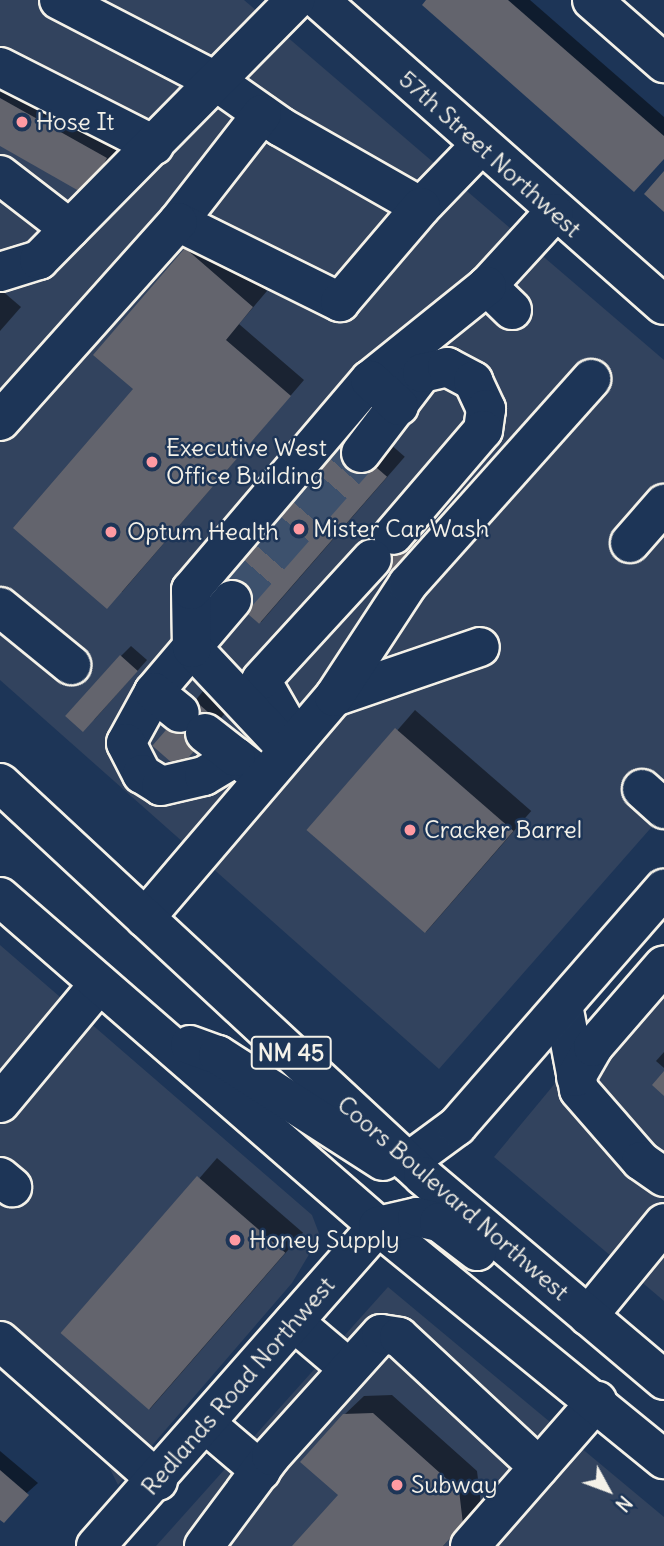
<!DOCTYPE html>
<style>
body{margin:0}
#map{position:relative;width:664px;height:1546px;overflow:hidden;background:#1d3557;font-family:Delius,sans-serif}
div>[style]{position:absolute}
[style*='--x']{left:calc(var(--x)*1px);top:calc(var(--y)*1px);width:calc(var(--w)*1px);rotate:calc(var(--a)*1deg)}
.built>*{inset:0;background:#32435e}
.shadow>*{inset:0;background:#0007;transform-origin:0 0}
.building>*{inset:0;background:#63646d;transform-origin:0 0}
.minor-tunnel>*{height:38px;margin-top:-19px;transform-origin:0;background:repeating-linear-gradient(90deg,#3d516d 0 38px,transparent 0 57px)}
.roads{filter:drop-shadow(2px 0 #f4f1e8) drop-shadow(-2px 0 #f4f1e8) drop-shadow(0 2px #f4f1e8) drop-shadow(0 -2px #f4f1e8)}
.minor>*{height:38px;margin:-19px;padding:0 19px;transform-origin:19px;border-radius:19px;background:#1d3557}
.major>*{height:38px;margin:-19px;padding:0 19px;transform-origin:19px;border-radius:19px;background:#1d3557}
.dots>*{width:19px;height:19px;translate:-50% -50%;box-sizing:border-box;border:4px solid #1d3557;border-radius:50%}
span{translate:-50% -50%;white-space:nowrap;text-align:center;line-height:1.15;-webkit-text-stroke:5px #1d3557;paint-order:stroke}
.shield-label span{padding:2px 5px;background:#1d3557;border:2px solid;border-radius:5px;-webkit-text-stroke-width:0}
.shield-label{font-size:23px;color:#f4f1e8;font-weight:700}
.poi-label{font-size:24px;color:#f4f1e8}
.left{translate:0 -50%;text-align:left}
.street-label{font-size:24px;color:#f4f1e8}
.north{position:absolute;left:573px;top:1455px;width:70px;height:70px;-webkit-text-stroke:5px #1d3557;paint-order:stroke;rotate:131deg;font-size:19px;font-weight:700;line-height:28px;text-align:center;color:#f4f1e8}
.north::after{content:'';display:block;margin:auto;width:24px;height:32px;background:#f4f1e8;clip-path:polygon(50% 0,100% 100%,50% 72%,0 100%)}
</style>
<div id="map">
<div class="built">
<i style="clip-path:polygon(0 0,244px 0,664px 360px,664px 813px,439px 1069px,0 680px)"></i>
<i style="clip-path:polygon(0 945px,312px 1215px,320px 1236px,292px 1283px,118px 1485px,105px 1459px,0 1371px)"></i>
<i style="clip-path:polygon(664px 952px,664px 1301px,494px 1157px)"></i>
<i style="clip-path:polygon(388px 1287px,664px 1517px,664px 1546px,156px 1546px)"></i>
</div>
<div class="shadow">
<i style="clip-path:polygon(429px 0,530px 0,664px 117px,664px 158px)"></i>
<i style="clip-path:polygon(0 75px,121px 143px,101px 178px,0 144px)"></i>
<i style="clip-path:polygon(201px 234px,267px 291px,239px 324px,304px 380px,122px 592px,135px 389px,95px 355px)"></i>
<i style="clip-path:polygon(0 289px,21px 307px,0 331px)"></i>
<i style="left:358px;top:416px;width:62px;height:219px;rotate:41deg"></i>
<i style="clip-path:polygon(391px 514px,419px 539px,400px 561px)"></i>
<i style="clip-path:polygon(131px 646px,147px 660px,94px 720px,121px 656px)"></i>
<i style="left:204px;top:690px;width:31px;height:74px;rotate:40deg"></i>
<i style="left:415px;top:710px;width:154px;height:160px;rotate:41deg"></i>
<i style="clip-path:polygon(664px 1052px,664px 1068px,656px 1061px)"></i>
<i style="left:217px;top:1158px;width:114px;height:233px;rotate:41deg"></i>
<i style="clip-path:polygon(392px 1395px,477px 1471px,481px 1504px,443px 1546px,294px 1546px,340px 1495px,344px 1415px,364px 1396px)"></i>
<i style="clip-path:polygon(0 1451px,38px 1483px,0 1517px)"></i>
</div>
<div class="building">
<i style="clip-path:polygon(426px 0,508px 0,664px 136px,664px 159px,634px 192px,422px 5px)"></i>
<i style="clip-path:polygon(0 98px,107px 158px,86px 195px,0 146px)"></i>
<i style="clip-path:polygon(664px 171px,664px 212px,644px 194px)"></i>
<i style="clip-path:polygon(185px 248px,253px 307px,226px 340px,291px 396px,107px 609px,13px 528px,133px 389px,93px 355px)"></i>
<i style="left:338px;top:434px;width:65px;height:195px;rotate:41deg"></i>
<i style="left:379px;top:523px;width:41px;height:31px;rotate:41deg"></i>
<i style="left:120px;top:655px;width:24px;height:82px;rotate:42deg"></i>
<i style="left:193px;top:699px;width:35px;height:62px;rotate:41deg"></i>
<i style="left:395px;top:728px;width:157px;height:135px;rotate:41deg"></i>
<i style="clip-path:polygon(664px 1071px,664px 1096px,652px 1085px)"></i>
<i style="left:197px;top:1176px;width:117px;height:208px;rotate:41deg"></i>
<i style="clip-path:polygon(373px 1413px,459px 1490px,463px 1524px,443px 1546px,292px 1546px,338px 1495px,300px 1462px,343px 1414px)"></i>
<i style="clip-path:polygon(0 1470px,29px 1495px,4px 1523px,0 1520px)"></i>
</div>
<div class="minor-tunnel">
<i style="--x:232;--y:600;--w:196;--a:-48.7"></i>
</div>
<div class="roads">
<div class="minor">
<i style="--x:59;--y:0;--w:178;--a:27.4"></i>
<i style="--x:217;--y:82;--w:78;--a:35.1"></i>
<i style="--x:281;--y:127;--w:161;--a:29.7"></i>
<i style="--x:421;--y:207;--w:85;--a:-46"></i>
<i style="--x:319;--y:0;--w:460;--a:41.5"></i>
<i style="--x:592;--y:0;--w:96;--a:41.2"></i>
<i style="--x:0;--y:67;--w:173;--a:26.9"></i>
<i style="--x:262;--y:114;--w:137;--a:127.9"></i>
<i style="--x:178;--y:222;--w:181;--a:26.3"></i>
<i style="--x:340;--y:302;--w:125;--a:-49.5"></i>
<i style="--x:0;--y:175;--w:88;--a:37.6"></i>
<i style="--x:0;--y:272;--w:41;--a:-17.1"></i>
<i style="--x:39;--y:260;--w:365;--a:-45.4"></i>
<i style="--x:512;--y:310;--w:35;--a:-136"></i>
<i style="--x:487;--y:286;--w:99;--a:-47.5"></i>
<i style="--x:370;--y:380;--w:150;--a:-38.8"></i>
<i style="--x:0;--y:421;--w:267;--a:-48.2"></i>
<i style="--x:361;--y:453;--w:101;--a:-52.7"></i>
<i style="--x:422;--y:373;--w:26;--a:-13"></i>
<i style="--x:447;--y:367;--w:30;--a:28"></i>
<i style="--x:473;--y:381;--w:31;--a:65"></i>
<i style="--x:486;--y:409;--w:21;--a:98"></i>
<i style="--x:483;--y:430;--w:138;--a:130.6"></i>
<i style="--x:630;--y:543;--w:52;--a:-48.9"></i>
<i style="--x:232;--y:600;--w:121;--a:130.3"></i>
<i style="--x:154;--y:692;--w:58;--a:118.8"></i>
<i style="--x:126;--y:743;--w:35;--a:63"></i>
<i style="--x:142;--y:774;--w:22;--a:32"></i>
<i style="--x:161;--y:786;--w:44;--a:-13.1"></i>
<i style="--x:204;--y:776;--w:37;--a:-31"></i>
<i style="--x:236;--y:757;--w:33;--a:38"></i>
<i style="--x:0;--y:607;--w:92;--a:39.2"></i>
<i style="--x:154;--y:692;--w:33;--a:39"></i>
<i style="--x:334;--y:697;--w:154;--a:-18.9"></i>
<i style="--x:289;--y:729;--w:56;--a:-119.7"></i>
<i style="--x:261;--y:680;--w:164;--a:-47.5"></i>
<i style="--x:205;--y:733;--w:39;--a:38"></i>
<i style="--x:287;--y:749;--w:139;--a:-133.2"></i>
<i style="--x:192;--y:648;--w:58;--a:-91"></i>
<i style="--x:191;--y:590;--w:276;--a:-49.6"></i>
<i style="--x:370;--y:380;--w:39;--a:42"></i>
<i style="--x:642;--y:789;--w:30;--a:42"></i>
<i style="--x:145;--y:918;--w:291;--a:-49.5"></i>
<i style="--x:334;--y:697;--w:135;--a:-56.8"></i>
<i style="--x:408;--y:584;--w:275;--a:-48.2"></i>
<i style="--x:563;--y:1005;--w:86;--a:79.3"></i>
<i style="--x:579;--y:1090;--w:94;--a:48.9"></i>
<i style="--x:641;--y:1161;--w:28;--a:35"></i>
<i style="--x:576;--y:1077;--w:34;--a:-60"></i>
<i style="--x:593;--y:1047;--w:108;--a:-49.1"></i>
<i style="--x:0;--y:1103;--w:155;--a:-50.2"></i>
<i style="--x:408;--y:1162;--w:61;--a:-36.3"></i>
<i style="--x:457;--y:1126;--w:315;--a:-48.9"></i>
<i style="--x:0;--y:1177;--w:16;--a:40"></i>
<i style="--x:588;--y:1316;--w:120;--a:-50.7"></i>
<i style="--x:294;--y:1322;--w:70;--a:40.3"></i>
<i style="--x:0;--y:1341;--w:211;--a:41.5"></i>
<i style="--x:207;--y:1425;--w:71;--a:40.4"></i>
<i style="--x:96;--y:1546;--w:427;--a:-48.6"></i>
<i style="--x:204;--y:1546;--w:112;--a:-53.3"></i>
<i style="--x:271;--y:1456;--w:164;--a:-48"></i>
<i style="--x:381;--y:1334;--w:18;--a:9"></i>
<i style="--x:399;--y:1337;--w:191;--a:42.9"></i>
<i style="--x:470;--y:1546;--w:193;--a:-48.8"></i>
</div>
<div class="major">
<i style="--x:0;--y:783;--w:577;--a:42.89"></i>
<i style="--x:423;--y:1176;--w:316;--a:40.2"></i>
<i style="--x:0;--y:897;--w:501;--a:41.04"></i>
<i style="--x:378;--y:1226;--w:369;--a:39.2"></i>
<i style="--x:190;--y:1045;--w:30;--a:20"></i>
<i style="--x:218;--y:1055;--w:196;--a:32.7"></i>
<i style="--x:378;--y:1226;--w:40;--a:-13"></i>
<i style="--x:417;--y:1217;--w:23;--a:13"></i>
<i style="--x:439;--y:1222;--w:48;--a:37.3"></i>
</div>
</div>
<div class="dots">
<i style="left:22px;top:122px;background:#ff9aa2"></i>
<i style="left:152px;top:462px;background:#ff9aa2"></i>
<i style="left:299px;top:529px;background:#ff9aa2"></i>
<i style="left:111px;top:532px;background:#ff9aa2"></i>
<i style="left:410px;top:830px;background:#ff9aa2"></i>
<i style="left:235px;top:1240px;background:#ff9aa2"></i>
<i style="left:397px;top:1485px;background:#ff9aa2"></i>
</div>
<div class="shield-label">
<span style="left:291px;top:1053px">NM 45</span>
</div>
<div class="poi-label">
<span class="left" style="left:36px;top:122px">Hose It</span>
<span class="left" style="left:166px;top:462px">Executive West<br>Office Building</span>
<span class="left" style="left:313px;top:529px">Mister Car Wash</span>
<span class="left" style="left:127px;top:532px">Optum Health</span>
<span class="left" style="left:424px;top:830px">Cracker Barrel</span>
<span class="left" style="left:249px;top:1240px">Honey Supply</span>
<span class="left" style="left:411px;top:1485px">Subway</span>
</div>
<div class="street-label">
<span style="left:490px;top:154px;rotate:42deg">57th Street Northwest</span>
<span style="left:453px;top:1198px;rotate:41deg">Coors Boulevard Northwest</span>
<span style="left:238px;top:1386px;rotate:-49deg">Redlands Road Northwest</span>
</div>
<div class="north">N</div>
</div>
